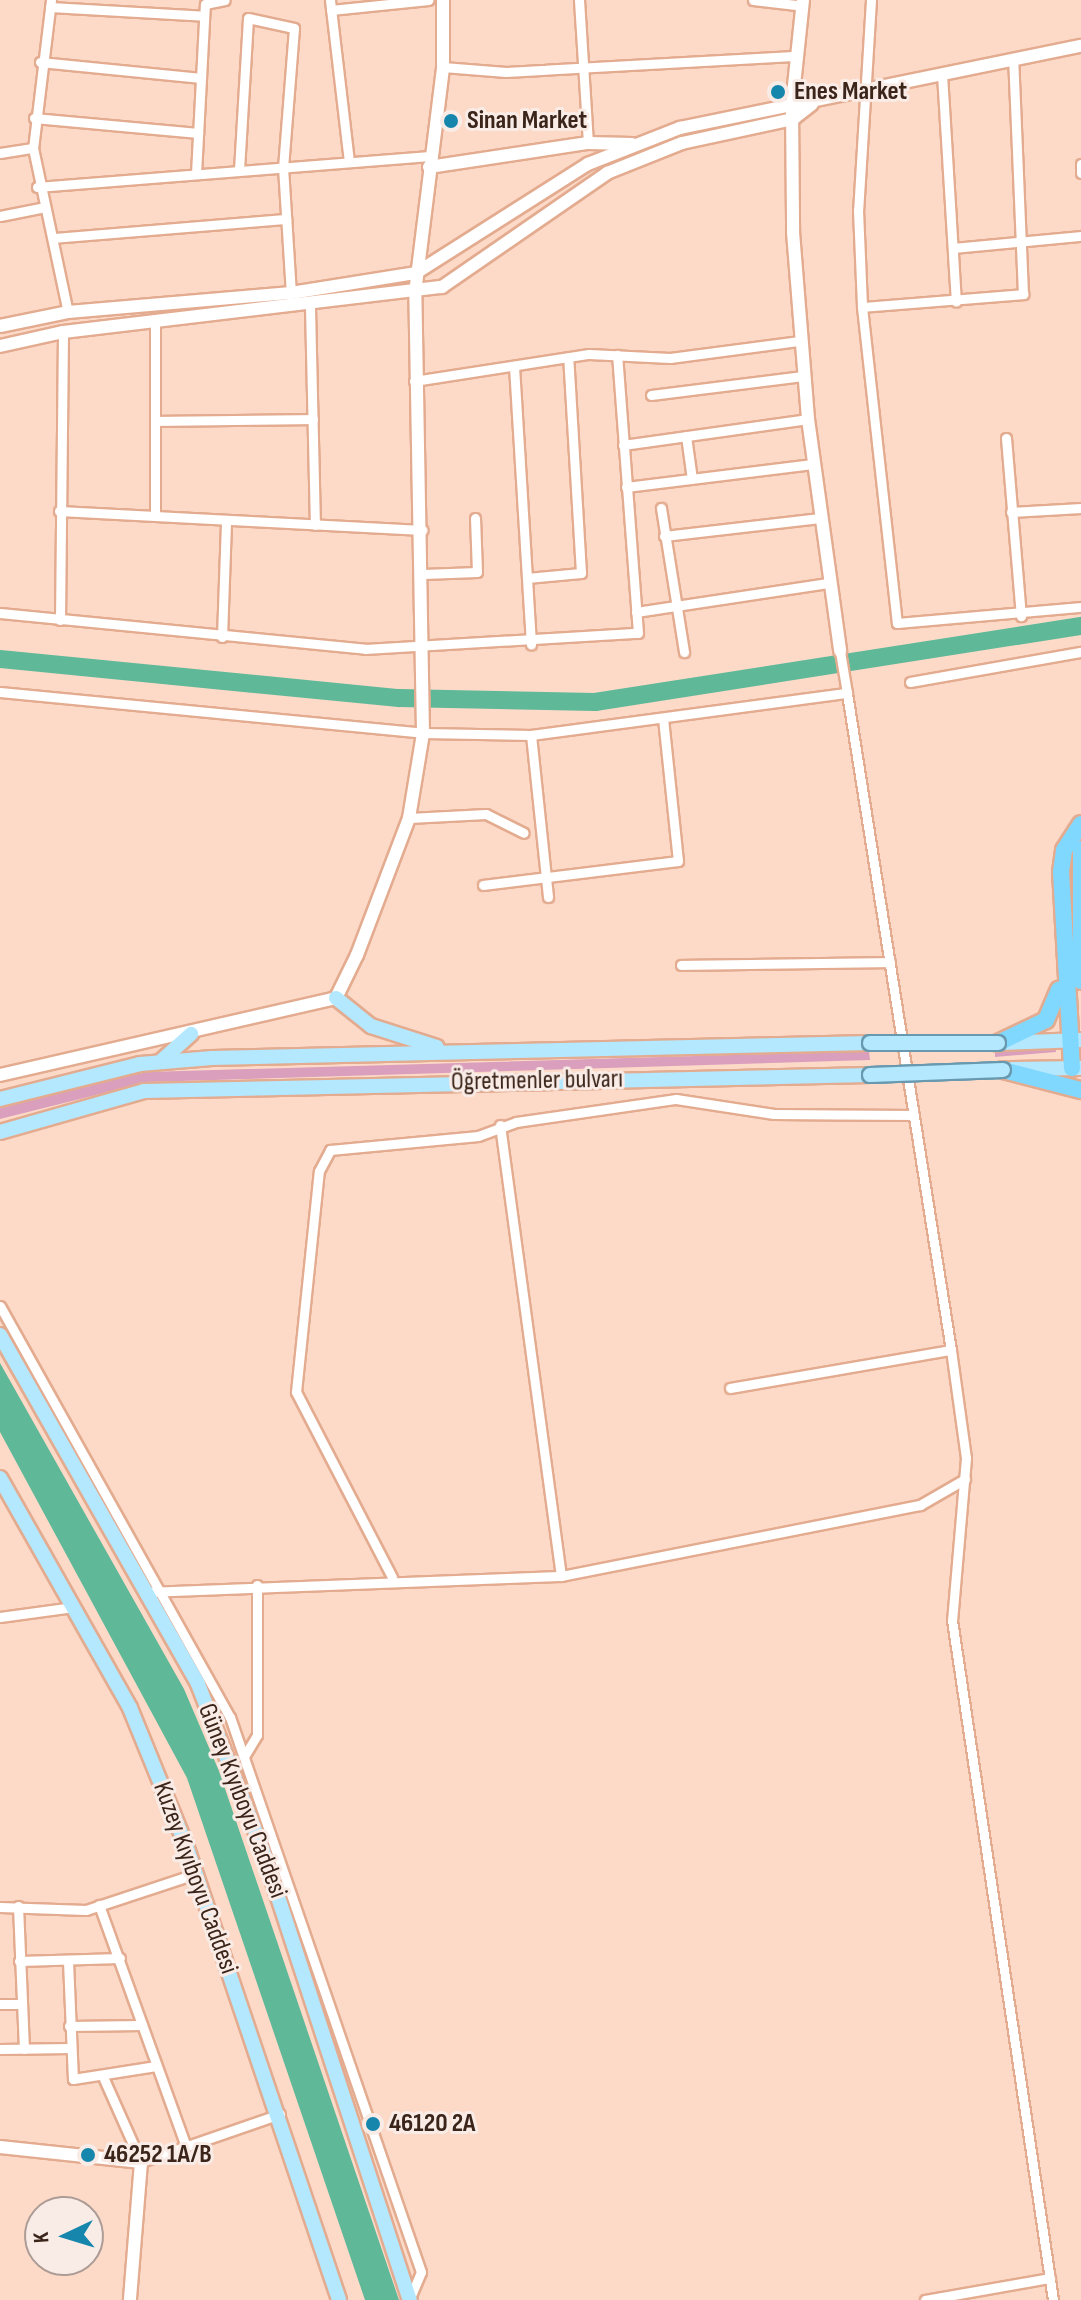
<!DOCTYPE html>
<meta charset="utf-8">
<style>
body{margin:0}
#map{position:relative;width:1081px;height:2300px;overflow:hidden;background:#fddac8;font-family:"Sofia Sans Condensed",sans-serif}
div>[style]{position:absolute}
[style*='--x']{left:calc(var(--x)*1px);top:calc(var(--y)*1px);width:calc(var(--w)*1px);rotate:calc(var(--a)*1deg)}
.green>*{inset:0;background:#da9fbc}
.water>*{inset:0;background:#5fb999}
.river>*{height:18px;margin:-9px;padding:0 9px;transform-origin:9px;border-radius:9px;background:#5fb999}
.roads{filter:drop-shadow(2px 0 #e3ab8f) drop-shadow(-2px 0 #e3ab8f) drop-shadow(0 2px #e3ab8f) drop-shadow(0 -2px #e3ab8f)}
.street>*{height:9px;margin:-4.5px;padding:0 4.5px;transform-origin:4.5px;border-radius:4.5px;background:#fff}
.secondary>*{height:12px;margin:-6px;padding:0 6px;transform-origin:6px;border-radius:6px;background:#fff}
.primary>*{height:14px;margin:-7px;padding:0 7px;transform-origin:7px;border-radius:7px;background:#b3e8ff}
.highway>*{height:16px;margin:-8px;padding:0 8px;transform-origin:8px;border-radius:8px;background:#80d8ff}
.bridges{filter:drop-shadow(2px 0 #6899af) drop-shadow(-2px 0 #6899af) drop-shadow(0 2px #6899af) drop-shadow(0 -2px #6899af)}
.primary-bridge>*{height:14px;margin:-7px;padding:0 7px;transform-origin:7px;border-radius:7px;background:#b3e8ff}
.dots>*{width:22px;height:22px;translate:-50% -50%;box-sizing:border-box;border:4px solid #f9ece7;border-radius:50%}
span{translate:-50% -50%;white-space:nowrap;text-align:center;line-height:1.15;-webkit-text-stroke:6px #f9ece7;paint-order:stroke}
.poi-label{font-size:26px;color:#3b251a;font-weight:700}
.left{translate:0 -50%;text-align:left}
.street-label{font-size:26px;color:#3b251a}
.north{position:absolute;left:24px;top:2196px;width:80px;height:80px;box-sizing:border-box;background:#f9ece7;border:2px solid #ad9c95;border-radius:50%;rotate:266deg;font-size:22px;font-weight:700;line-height:32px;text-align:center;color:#3b251a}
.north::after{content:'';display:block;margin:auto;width:28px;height:36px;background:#1686ad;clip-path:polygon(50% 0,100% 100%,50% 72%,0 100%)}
</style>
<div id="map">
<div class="green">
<i style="clip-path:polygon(1055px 1045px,1056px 1052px,995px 1057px,995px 1047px)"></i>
<i style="clip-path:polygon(869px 1051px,870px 1060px,148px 1082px,0 1119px,0 1107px,29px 1097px,147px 1072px)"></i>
</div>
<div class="water">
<i style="clip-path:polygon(0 1363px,184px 1689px,219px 1771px,399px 2300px,365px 2300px,187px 1778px,0 1432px)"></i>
</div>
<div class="river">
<i style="--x:0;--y:659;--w:401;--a:5.6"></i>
<i style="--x:399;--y:698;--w:196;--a:1.2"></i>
<i style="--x:595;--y:702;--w:492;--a:-8.9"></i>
</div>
<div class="roads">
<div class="street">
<i style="--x:51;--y:0;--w:149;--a:96.9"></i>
<i style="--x:33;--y:148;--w:168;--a:78"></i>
<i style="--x:330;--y:0;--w:163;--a:83.3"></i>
<i style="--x:579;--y:0;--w:143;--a:86.4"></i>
<i style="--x:753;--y:0;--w:43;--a:6.6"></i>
<i style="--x:871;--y:0;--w:210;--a:93.5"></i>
<i style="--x:858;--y:210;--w:97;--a:87.6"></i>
<i style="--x:862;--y:307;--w:318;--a:83.7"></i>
<i style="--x:897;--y:623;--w:185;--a:-5"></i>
<i style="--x:50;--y:7;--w:154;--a:3.3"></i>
<i style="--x:331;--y:10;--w:98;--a:-5.9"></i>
<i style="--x:40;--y:62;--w:162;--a:5.7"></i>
<i style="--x:443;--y:67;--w:63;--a:4.5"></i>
<i style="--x:506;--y:72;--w:288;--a:-3.2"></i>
<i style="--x:942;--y:74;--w:228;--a:86.5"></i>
<i style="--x:34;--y:118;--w:165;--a:5.2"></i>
<i style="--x:0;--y:153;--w:33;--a:-9"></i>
<i style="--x:1081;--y:164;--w:9;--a:90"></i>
<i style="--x:239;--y:170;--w:152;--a:-86.6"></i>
<i style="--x:248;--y:18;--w:47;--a:12.3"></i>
<i style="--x:294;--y:28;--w:139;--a:94.5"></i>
<i style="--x:283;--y:167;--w:126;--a:86.4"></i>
<i style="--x:196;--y:174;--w:170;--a:-87"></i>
<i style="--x:205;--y:4;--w:20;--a:-11"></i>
<i style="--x:37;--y:187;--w:397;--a:-4.5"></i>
<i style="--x:0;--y:216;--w:41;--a:-11.3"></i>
<i style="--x:53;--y:238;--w:234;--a:-4.7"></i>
<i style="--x:953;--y:248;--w:129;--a:-5.4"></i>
<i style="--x:310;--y:307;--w:218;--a:88.7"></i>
<i style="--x:862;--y:307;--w:162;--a:-4.6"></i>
<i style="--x:1023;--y:294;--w:236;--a:-92.4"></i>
<i style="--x:514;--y:366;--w:279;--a:86.5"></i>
<i style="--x:414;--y:381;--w:177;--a:-8.8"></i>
<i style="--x:589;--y:354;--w:81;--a:2.8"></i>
<i style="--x:670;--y:358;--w:131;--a:-7.5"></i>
<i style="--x:651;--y:395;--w:153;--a:-7.1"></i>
<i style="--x:156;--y:421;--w:157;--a:-0.7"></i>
<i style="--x:686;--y:436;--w:43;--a:82.1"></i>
<i style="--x:1006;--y:438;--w:179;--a:85.2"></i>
<i style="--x:623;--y:445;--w:187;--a:-8"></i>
<i style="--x:626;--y:487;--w:188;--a:-7"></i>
<i style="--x:661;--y:508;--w:146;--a:80.9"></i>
<i style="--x:59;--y:511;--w:364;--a:3"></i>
<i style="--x:1011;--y:512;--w:70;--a:-3.3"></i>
<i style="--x:155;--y:516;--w:197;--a:-90"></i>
<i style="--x:664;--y:536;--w:157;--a:-6.6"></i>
<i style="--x:423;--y:574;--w:54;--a:-2.1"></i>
<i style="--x:477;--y:572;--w:54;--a:-92.1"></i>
<i style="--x:527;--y:578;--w:54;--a:-5.3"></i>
<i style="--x:581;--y:573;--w:216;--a:-93.4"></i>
<i style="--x:636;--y:612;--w:194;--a:-8.6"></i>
<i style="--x:0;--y:613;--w:367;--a:5.6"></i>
<i style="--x:365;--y:649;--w:273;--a:-3.4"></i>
<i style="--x:638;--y:633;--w:279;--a:-94.3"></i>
<i style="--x:60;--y:620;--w:288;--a:-89.4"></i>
<i style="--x:222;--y:637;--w:117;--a:-88"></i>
<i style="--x:910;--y:682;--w:174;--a:-10"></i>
<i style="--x:0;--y:692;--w:425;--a:5.5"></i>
<i style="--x:423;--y:733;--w:108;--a:1.1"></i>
<i style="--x:531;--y:735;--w:319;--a:-7.6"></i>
<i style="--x:847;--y:693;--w:43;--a:-99.5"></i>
<i style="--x:531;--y:735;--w:163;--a:84"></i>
<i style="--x:409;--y:818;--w:77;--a:-3"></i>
<i style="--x:486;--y:814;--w:42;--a:26.6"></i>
<i style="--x:483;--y:885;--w:196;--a:-7"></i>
<i style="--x:678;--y:861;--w:143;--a:-96"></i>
<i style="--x:681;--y:965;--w:209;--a:-0.8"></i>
<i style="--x:500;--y:1125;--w:455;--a:82.3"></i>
<i style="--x:0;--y:1306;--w:471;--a:60.8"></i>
<i style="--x:230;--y:1717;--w:587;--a:71.01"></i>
<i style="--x:421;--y:2272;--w:28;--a:113"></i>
<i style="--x:951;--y:1350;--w:109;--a:82.1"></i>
<i style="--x:966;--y:1458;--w:163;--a:94.9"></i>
<i style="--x:952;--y:1620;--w:687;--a:81.55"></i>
<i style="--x:730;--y:1388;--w:224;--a:-9.8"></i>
<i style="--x:951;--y:1350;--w:665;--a:-99"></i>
<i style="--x:392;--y:1577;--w:208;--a:-117.4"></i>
<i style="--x:296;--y:1392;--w:222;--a:-84.1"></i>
<i style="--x:319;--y:1171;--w:24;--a:-62"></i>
<i style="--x:330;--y:1150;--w:149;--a:-5.4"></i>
<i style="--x:478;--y:1136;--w:40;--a:-20.2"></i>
<i style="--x:516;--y:1122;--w:162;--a:-8.2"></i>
<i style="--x:676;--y:1099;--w:99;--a:8.7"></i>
<i style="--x:774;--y:1114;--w:140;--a:0.4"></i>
<i style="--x:145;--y:1592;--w:416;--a:-2.2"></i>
<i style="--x:561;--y:1576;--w:366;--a:-11.2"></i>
<i style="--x:920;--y:1505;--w:52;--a:-30"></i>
<i style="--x:0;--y:1617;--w:74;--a:-7.8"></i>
<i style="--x:245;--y:1755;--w:23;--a:-59"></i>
<i style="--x:257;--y:1735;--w:150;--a:-90"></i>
<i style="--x:99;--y:1905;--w:257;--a:70.2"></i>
<i style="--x:18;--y:1906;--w:143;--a:87.6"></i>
<i style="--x:0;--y:1907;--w:86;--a:2"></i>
<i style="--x:86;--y:1910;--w:115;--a:-18.3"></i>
<i style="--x:19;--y:1961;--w:101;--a:-1.7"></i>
<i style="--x:68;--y:1961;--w:118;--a:87.6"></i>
<i style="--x:73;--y:2079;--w:84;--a:-8.9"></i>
<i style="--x:0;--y:2004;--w:22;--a:0"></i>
<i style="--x:69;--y:2026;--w:73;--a:-0.8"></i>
<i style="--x:0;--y:2049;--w:71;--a:-0.8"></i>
<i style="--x:104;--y:2079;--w:91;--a:66"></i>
<i style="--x:141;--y:2162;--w:147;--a:-19.1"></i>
<i style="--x:925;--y:2300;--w:127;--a:-10"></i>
</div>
<div class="secondary">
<i style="--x:803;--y:0;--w:106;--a:96"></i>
<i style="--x:792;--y:105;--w:127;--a:89.5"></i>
<i style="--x:793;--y:232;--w:188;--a:85.4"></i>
<i style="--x:808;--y:419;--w:234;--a:82.1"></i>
<i style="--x:429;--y:167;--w:161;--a:-8.6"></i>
<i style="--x:588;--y:143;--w:44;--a:1.3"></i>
<i style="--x:0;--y:326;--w:69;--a:-11.6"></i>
<i style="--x:68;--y:312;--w:224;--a:-4.9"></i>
<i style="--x:291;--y:293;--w:127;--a:-9.1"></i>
<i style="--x:416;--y:273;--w:204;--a:-32.4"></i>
<i style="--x:588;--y:164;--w:99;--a:-21.4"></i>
<i style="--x:680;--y:128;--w:409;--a:-11.6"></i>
<i style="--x:0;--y:346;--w:65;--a:-12.5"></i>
<i style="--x:63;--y:332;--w:382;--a:-6.8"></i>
<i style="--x:442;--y:287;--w:201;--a:-34.6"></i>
<i style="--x:607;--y:173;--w:81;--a:-21.8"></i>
<i style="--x:682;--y:143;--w:114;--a:-12.2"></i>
<i style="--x:793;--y:119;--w:24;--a:-38"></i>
<i style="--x:0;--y:1075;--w:345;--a:-12.9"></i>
<i style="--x:336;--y:998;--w:48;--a:-64"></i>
<i style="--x:357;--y:955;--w:147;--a:-69.2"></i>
<i style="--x:409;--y:818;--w:86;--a:-80.6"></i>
<i style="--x:423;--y:733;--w:440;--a:-91"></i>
<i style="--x:415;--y:293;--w:228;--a:-82.9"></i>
<i style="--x:443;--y:67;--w:67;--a:-90"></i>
<i style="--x:0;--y:2147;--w:142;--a:6.1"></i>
<i style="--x:141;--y:2162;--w:138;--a:94.6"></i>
</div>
<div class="primary">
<i style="--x:336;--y:998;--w:45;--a:38.7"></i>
<i style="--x:371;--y:1026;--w:69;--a:17.7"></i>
<i style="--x:1001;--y:1043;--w:80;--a:-2.1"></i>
<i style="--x:160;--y:1062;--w:42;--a:-42.1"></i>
<i style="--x:1012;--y:1069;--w:69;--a:-0.8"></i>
<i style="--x:0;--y:1099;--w:144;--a:-14"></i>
<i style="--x:140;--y:1064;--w:72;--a:-4.8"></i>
<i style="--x:212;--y:1058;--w:658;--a:-1.31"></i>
<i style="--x:0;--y:1132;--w:150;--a:-15.9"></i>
<i style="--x:144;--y:1091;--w:726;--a:-1.26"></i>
<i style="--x:0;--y:1335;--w:401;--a:60.4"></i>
<i style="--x:198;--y:1684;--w:176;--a:68.7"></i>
<i style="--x:262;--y:1848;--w:476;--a:71.9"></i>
<i style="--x:0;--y:1478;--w:264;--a:60.5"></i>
<i style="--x:130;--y:1708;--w:151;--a:67.8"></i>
<i style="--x:187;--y:1848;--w:477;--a:71.4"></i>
</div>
<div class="highway">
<i style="--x:1081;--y:849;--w:132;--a:90"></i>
<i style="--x:998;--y:1043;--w:53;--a:-25.6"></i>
<i style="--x:1046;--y:1020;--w:33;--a:-67"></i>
<i style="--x:1072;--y:1068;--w:196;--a:-93.2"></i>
<i style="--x:1061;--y:872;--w:22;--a:-82"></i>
<i style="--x:1064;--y:850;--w:31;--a:-57"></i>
<i style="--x:1003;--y:1070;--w:81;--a:14.4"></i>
</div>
</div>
<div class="bridges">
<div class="primary-bridge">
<i style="--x:870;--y:1043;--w:128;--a:0"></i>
<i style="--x:870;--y:1075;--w:133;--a:-2.2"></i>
</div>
</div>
<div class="dots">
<i style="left:778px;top:92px;background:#1686ad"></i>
<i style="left:451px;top:121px;background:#1686ad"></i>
<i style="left:373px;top:2124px;background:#1686ad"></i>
<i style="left:88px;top:2155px;background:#1686ad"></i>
</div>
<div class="poi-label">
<span class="left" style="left:794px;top:92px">Enes Market</span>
<span class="left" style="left:467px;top:121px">Sinan Market</span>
<span class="left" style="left:389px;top:2124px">46120 2A</span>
<span class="left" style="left:104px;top:2155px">46252 1A/B</span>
</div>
<div class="street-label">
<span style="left:537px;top:1081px;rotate:-1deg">Öğretmenler bulvarı</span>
<span style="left:242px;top:1801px;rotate:69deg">Güney Kıyıboyu Caddesi</span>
<span style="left:195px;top:1878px;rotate:70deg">Kuzey Kıyıboyu Caddesi</span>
</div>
<div class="north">K</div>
</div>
